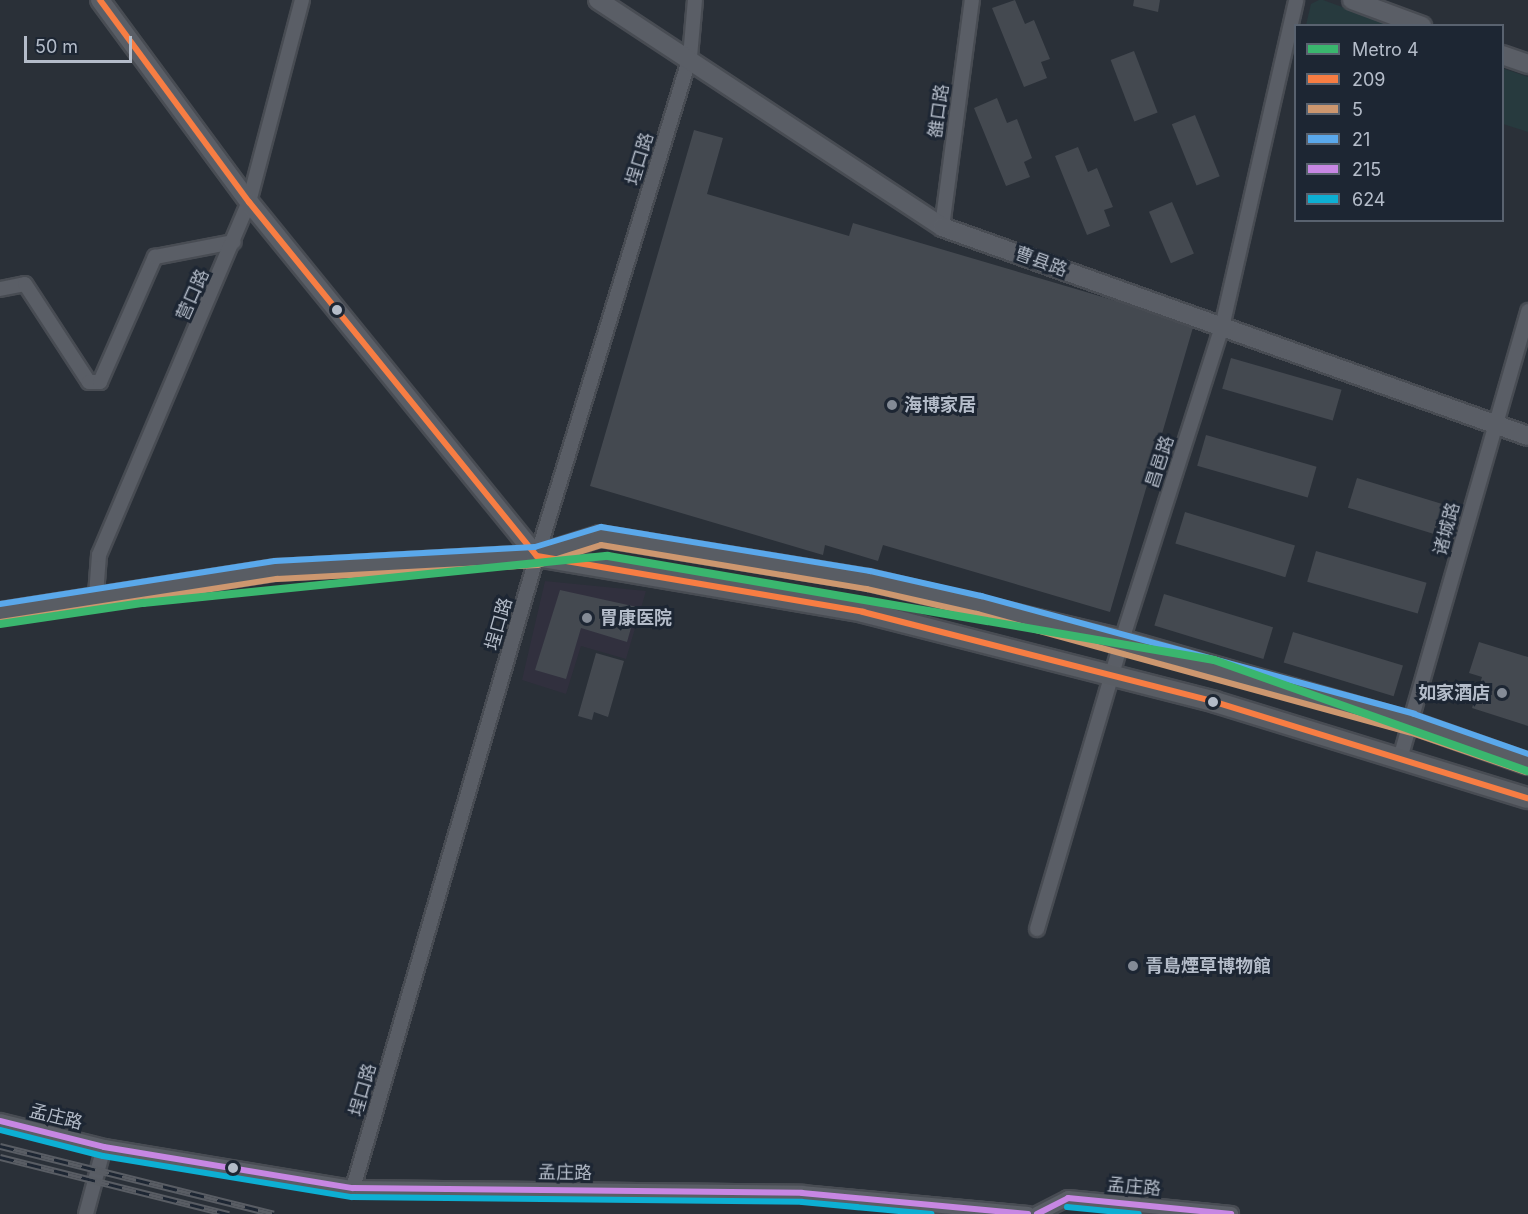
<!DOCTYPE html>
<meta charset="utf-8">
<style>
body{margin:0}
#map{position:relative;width:1528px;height:1214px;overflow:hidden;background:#2a3038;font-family:Inter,"Noto Sans SC",sans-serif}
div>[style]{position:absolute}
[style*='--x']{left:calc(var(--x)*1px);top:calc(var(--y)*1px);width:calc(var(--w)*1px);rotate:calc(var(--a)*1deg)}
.medical>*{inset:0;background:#31303e}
.green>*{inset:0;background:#273a3e}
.building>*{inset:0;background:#444950;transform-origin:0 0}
.roads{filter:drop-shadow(2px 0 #484c53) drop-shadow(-2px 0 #484c53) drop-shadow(0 2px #484c53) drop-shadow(0 -2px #484c53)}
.minor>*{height:14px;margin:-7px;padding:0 7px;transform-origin:7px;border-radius:7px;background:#5a5e66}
.tertiary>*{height:18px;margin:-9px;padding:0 9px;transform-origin:9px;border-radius:9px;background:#5a5e66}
.secondary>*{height:20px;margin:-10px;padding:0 10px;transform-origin:10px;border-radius:10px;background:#595d64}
.rail>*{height:7px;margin-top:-3.5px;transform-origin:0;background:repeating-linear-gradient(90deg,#1d2633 0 14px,#595d64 0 28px);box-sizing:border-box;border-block:2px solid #595d64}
.bus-1>*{height:6px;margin:-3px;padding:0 3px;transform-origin:3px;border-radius:3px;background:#f77d43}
.bus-2>*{height:6px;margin:-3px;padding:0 3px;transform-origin:3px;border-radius:3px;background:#cd976f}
.bus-3>*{height:6px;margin:-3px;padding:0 3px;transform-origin:3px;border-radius:3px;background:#5aa8eb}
.bus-4>*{height:6px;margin:-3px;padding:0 3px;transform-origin:3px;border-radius:3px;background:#c787e3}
.bus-5>*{height:6px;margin:-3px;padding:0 3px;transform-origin:3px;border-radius:3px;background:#0dafd3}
.metro-1>*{height:8px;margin:-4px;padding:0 4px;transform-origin:4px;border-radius:4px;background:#3ab66e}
.dots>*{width:16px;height:16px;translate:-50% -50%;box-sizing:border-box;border:3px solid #1d2633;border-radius:50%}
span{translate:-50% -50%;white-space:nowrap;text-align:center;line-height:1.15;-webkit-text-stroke:6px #1d2633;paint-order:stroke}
.street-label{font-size:18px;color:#b4bcc9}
.poi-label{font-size:18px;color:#b4bcc9;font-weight:700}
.left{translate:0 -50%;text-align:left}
.right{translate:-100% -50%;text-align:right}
.legend{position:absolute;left:1294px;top:24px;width:210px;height:198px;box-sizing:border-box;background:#1d2633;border:2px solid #59626f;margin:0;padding:8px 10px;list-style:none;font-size:18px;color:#b4bcc9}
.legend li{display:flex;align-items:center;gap:12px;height:30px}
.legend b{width:30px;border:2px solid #59626f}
.scale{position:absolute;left:24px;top:36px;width:108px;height:27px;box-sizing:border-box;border:3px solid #b4bcc9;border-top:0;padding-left:8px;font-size:18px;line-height:21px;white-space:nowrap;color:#b4bcc9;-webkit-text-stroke:4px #1d2633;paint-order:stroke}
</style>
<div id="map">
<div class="medical">
<i style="clip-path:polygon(545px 581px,646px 591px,626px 659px,581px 646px,566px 694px,522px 680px)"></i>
</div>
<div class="green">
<i style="clip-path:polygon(1319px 0,1323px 0,1391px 25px,1306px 25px,1311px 4px)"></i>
<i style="clip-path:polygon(1502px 68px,1528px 77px,1528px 132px,1503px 124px)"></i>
</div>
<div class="building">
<i style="clip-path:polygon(1015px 0,1025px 24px,1034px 20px,1050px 59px,1041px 62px,1047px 78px,1024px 87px,992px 8px)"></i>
<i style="clip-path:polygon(1134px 0,1160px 0,1158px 12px,1133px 6px)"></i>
<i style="left:1134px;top:51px;width:66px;height:25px;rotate:69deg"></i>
<i style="clip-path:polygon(997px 98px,1007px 123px,1017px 119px,1032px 158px,1024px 162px,1030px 177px,1006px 186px,974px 108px)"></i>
<i style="left:1195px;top:115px;width:66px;height:25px;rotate:68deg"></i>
<i style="clip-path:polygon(694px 130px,723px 138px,707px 194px,849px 236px,853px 223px,1194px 324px,1110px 612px,883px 545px,878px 561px,825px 545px,823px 555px,590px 486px)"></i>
<i style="clip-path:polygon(1078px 147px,1088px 172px,1097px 168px,1113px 207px,1104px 210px,1110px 226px,1087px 235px,1055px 156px)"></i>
<i style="left:1172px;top:202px;width:56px;height:25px;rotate:67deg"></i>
<i style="left:1231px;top:358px;width:115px;height:32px;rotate:16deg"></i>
<i style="left:1206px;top:435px;width:115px;height:32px;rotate:16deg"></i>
<i style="left:1357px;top:478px;width:90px;height:31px;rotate:17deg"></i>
<i style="left:1185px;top:512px;width:115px;height:33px;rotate:17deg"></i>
<i style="left:1316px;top:551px;width:115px;height:32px;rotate:16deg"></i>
<i style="clip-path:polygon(560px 590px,637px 607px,627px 642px,581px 628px,566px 679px,535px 670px)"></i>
<i style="left:1164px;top:594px;width:114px;height:33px;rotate:17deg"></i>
<i style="left:1293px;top:632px;width:115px;height:32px;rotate:17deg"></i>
<i style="clip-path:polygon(1479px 642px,1528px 657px,1528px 726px,1472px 708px,1482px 677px,1469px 673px)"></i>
<i style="clip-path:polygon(596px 653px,624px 661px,608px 717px,594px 712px,592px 720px,578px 716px)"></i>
</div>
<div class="roads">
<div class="minor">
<i style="--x:942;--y:227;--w:229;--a:-82.5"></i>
<i style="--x:0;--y:289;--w:25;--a:-11"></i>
<i style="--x:25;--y:284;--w:117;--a:56.9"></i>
<i style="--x:89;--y:382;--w:11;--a:0"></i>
<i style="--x:100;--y:382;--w:137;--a:-66.3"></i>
<i style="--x:155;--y:257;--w:80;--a:-10.8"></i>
<i style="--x:96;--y:595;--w:40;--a:-85.7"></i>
<i style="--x:99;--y:555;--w:384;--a:-67"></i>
<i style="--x:249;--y:202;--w:209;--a:-75.3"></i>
<i style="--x:1401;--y:755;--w:462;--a:-74"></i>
<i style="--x:1037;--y:929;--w:301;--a:-73.6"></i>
<i style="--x:1122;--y:640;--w:329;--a:-72.3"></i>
<i style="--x:1222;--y:327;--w:335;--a:-77.2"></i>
<i style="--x:0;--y:1121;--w:107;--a:14"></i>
<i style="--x:104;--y:1147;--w:252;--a:9.4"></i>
<i style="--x:353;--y:1188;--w:449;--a:0.6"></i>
<i style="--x:802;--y:1193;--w:227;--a:5.3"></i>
<i style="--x:353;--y:1188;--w:658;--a:-73.77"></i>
<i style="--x:537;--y:556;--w:522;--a:-72.95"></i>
<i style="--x:690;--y:57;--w:57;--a:-85"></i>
<i style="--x:86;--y:1214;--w:69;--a:-75"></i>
<i style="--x:1037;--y:1214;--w:35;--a:-27"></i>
<i style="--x:1068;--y:1198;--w:164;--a:5.6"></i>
</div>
<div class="tertiary">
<i style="--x:100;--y:0;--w:251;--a:53.6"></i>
<i style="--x:249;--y:202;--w:456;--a:50.9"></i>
<i style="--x:598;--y:0;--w:412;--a:33.4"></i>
<i style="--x:942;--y:227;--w:622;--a:19.63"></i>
<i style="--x:1352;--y:0;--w:75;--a:20.4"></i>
<i style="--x:1502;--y:55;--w:28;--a:19"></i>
</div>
<div class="secondary">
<i style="--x:543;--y:554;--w:60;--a:-17.5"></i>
<i style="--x:600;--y:536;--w:273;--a:9.3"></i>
<i style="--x:869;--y:580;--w:260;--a:13.3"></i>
<i style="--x:1122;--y:640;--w:302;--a:16"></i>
<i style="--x:1412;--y:723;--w:123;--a:19.5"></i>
<i style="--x:0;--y:613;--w:279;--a:-8.9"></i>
<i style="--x:276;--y:570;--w:261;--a:-3.1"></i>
<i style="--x:537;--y:556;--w:331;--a:9.7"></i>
<i style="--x:863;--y:612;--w:363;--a:14.3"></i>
<i style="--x:1215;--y:702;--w:327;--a:17.1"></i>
</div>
</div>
<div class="rail">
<i style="--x:0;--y:1146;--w:282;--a:13.9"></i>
<i style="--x:0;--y:1157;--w:236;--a:14"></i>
</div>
<div class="bus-1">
<i style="--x:100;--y:0;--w:251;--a:53.6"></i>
<i style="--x:249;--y:202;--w:456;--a:50.9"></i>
<i style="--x:537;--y:556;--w:331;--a:9.7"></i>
<i style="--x:863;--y:612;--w:363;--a:14.3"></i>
<i style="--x:1215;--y:702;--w:327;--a:17.1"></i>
</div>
<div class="bus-2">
<i style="--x:1;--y:622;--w:279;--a:-8.9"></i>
<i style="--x:277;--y:579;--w:261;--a:-3.1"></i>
<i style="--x:538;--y:565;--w:66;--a:-17.6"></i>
<i style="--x:601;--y:545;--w:270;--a:9.4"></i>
<i style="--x:867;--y:589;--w:113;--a:12.8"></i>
<i style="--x:977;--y:614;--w:448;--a:15.3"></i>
<i style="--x:1409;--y:732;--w:123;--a:19"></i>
</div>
<div class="bus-3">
<i style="--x:0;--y:604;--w:278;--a:-8.9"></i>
<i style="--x:275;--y:561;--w:260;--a:-3.1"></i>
<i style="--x:535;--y:547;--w:69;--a:-16.9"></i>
<i style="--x:601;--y:527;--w:273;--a:9.3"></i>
<i style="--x:870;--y:571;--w:114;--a:12.7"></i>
<i style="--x:981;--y:596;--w:449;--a:15.2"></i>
<i style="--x:1414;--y:714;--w:121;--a:19.3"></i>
</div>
<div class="bus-4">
<i style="--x:0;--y:1121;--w:107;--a:14"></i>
<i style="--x:104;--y:1147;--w:252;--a:9.4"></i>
<i style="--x:353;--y:1188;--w:449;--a:0.6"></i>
<i style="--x:802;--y:1193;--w:227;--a:5.3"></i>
<i style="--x:1037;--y:1214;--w:35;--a:-27"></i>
<i style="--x:1068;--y:1198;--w:164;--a:5.6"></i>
</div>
<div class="bus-5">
<i style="--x:0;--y:1130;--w:106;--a:14.2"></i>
<i style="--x:103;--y:1156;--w:252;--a:9.4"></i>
<i style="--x:352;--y:1197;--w:450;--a:0.6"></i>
<i style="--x:802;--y:1202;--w:130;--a:5.3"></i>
<i style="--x:1067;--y:1207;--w:72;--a:5.6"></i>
</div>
<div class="metro-1">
<i style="--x:0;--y:624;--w:145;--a:-8.4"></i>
<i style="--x:143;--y:603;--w:467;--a:-5.8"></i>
<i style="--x:608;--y:556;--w:615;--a:9.74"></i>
<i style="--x:1214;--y:660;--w:333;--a:19.5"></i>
</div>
<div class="dots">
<i style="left:337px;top:310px;background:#b4bcc9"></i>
<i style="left:892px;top:405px;background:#848b96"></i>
<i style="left:587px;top:618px;background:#848b96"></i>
<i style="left:1502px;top:693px;background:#848b96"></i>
<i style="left:1213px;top:702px;background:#b4bcc9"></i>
<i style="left:1133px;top:966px;background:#848b96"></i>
<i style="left:233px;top:1168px;background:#b4bcc9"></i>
</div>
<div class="street-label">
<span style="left:939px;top:111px;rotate:-82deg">雒口路</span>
<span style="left:640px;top:159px;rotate:-73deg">埕口路</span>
<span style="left:1041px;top:262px;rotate:20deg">曹县路</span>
<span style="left:193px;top:295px;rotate:-66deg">营口路</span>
<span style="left:1160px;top:462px;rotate:-72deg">昌邑路</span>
<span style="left:1447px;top:529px;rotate:-75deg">诸城路</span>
<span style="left:499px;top:624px;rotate:-74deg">埕口路</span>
<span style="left:363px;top:1090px;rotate:-74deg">埕口路</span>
<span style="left:56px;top:1117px;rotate:14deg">孟庄路</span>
<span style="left:565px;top:1173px;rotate:1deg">孟庄路</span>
<span style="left:1134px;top:1187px;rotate:5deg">孟庄路</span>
</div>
<div class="poi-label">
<span class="left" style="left:904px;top:405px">海博家居</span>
<span class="left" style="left:600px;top:618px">胃康医院</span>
<span class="right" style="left:1490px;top:693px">如家酒店</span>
<span class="left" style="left:1145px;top:966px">青島煙草博物館</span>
</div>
<ul class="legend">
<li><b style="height:8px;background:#3ab66e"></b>Metro 4</li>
<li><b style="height:8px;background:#f77d43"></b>209</li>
<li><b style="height:8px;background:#cd976f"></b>5</li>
<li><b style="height:8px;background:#5aa8eb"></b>21</li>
<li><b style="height:8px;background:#c787e3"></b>215</li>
<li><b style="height:8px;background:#0dafd3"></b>624</li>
</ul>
<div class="scale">50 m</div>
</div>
